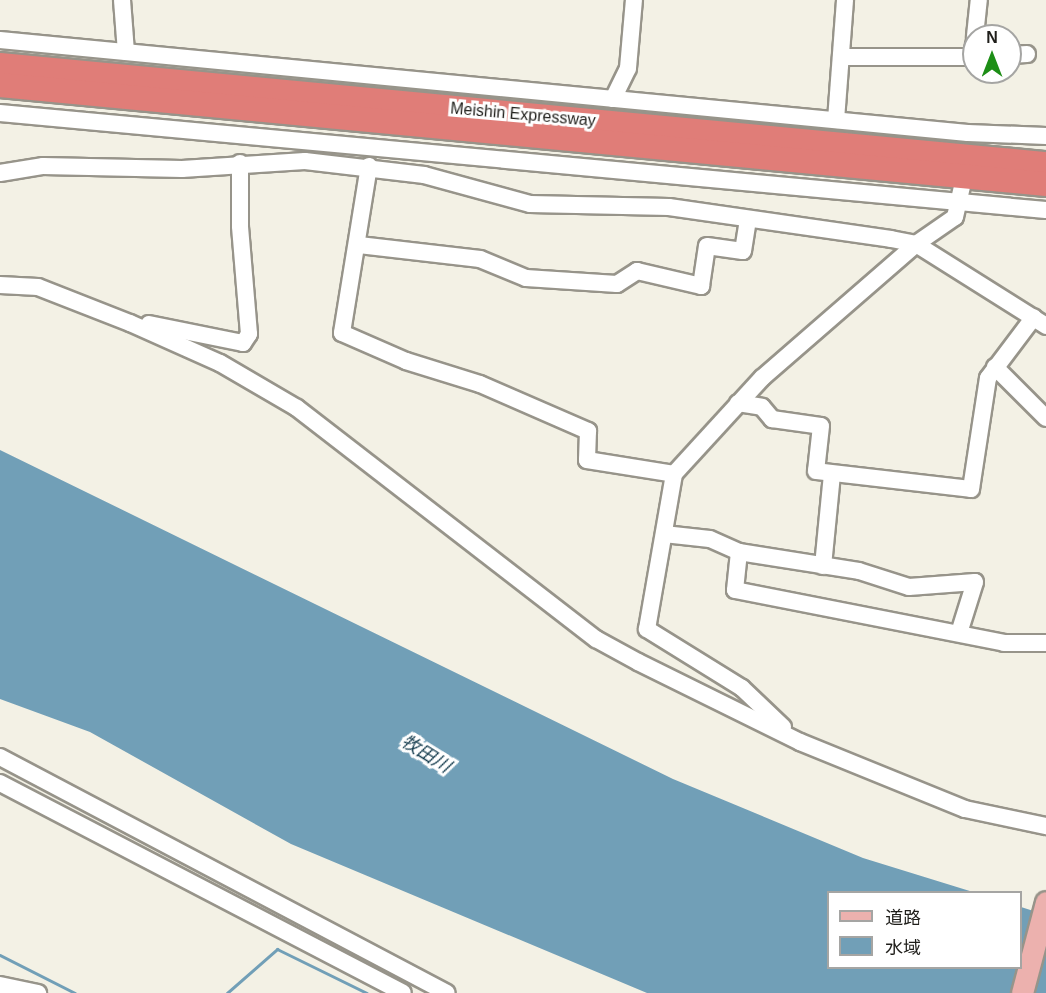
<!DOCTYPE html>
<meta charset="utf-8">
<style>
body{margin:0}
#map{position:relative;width:1046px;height:993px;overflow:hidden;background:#f3f1e5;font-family:Arial,"Noto Sans JP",sans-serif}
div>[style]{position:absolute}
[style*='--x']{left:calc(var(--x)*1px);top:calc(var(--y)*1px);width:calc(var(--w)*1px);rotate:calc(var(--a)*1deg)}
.water>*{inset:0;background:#719fb7}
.stream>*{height:3px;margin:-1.5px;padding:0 1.5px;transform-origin:1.5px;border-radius:1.5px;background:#719fb7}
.roads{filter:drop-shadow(2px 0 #97948a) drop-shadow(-2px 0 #97948a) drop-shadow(0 2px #97948a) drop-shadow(0 -2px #97948a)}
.minor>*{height:16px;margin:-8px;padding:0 8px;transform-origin:8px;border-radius:8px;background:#fff}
.major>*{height:21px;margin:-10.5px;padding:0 10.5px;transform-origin:10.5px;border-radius:10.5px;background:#ecb1ae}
.highway>*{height:24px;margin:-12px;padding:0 12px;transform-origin:12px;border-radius:12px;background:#e07d78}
span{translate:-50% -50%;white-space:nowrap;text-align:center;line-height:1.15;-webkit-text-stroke:6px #fff;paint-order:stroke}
.street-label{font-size:16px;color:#1f1e1a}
.water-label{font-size:18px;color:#11394b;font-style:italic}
.legend{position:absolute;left:827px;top:891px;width:195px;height:78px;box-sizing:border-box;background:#fff;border:2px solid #a5a5a3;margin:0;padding:8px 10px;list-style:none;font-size:18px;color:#1f1e1a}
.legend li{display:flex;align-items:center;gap:12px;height:30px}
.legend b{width:30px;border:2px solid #a5a5a3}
.north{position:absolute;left:962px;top:24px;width:60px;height:60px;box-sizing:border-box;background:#fff;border:2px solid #a5a5a3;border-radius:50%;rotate:0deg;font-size:16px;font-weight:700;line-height:24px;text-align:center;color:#1f1e1a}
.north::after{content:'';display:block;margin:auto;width:21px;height:27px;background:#1d8e16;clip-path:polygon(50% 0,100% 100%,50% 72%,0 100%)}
</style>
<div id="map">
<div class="water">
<i style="clip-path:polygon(0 450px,673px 779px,863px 858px,973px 892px,828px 892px,828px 968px,1020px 968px,1021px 907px,1046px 915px,1046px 993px,647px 993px,291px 844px,90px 732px,0 699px)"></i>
</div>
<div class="stream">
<i style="--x:0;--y:955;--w:84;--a:26.9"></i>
<i style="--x:227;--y:993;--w:67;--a:-41.3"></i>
<i style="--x:277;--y:949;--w:100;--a:26.1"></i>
</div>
<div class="roads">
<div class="minor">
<i style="--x:122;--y:0;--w:52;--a:85.6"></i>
<i style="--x:975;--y:36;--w:36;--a:-84"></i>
<i style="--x:0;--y:40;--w:972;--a:5.49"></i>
<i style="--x:968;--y:133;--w:78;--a:2.2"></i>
<i style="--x:1010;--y:55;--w:17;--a:-3"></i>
<i style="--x:841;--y:57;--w:131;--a:0"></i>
<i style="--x:972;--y:57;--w:13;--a:-81"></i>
<i style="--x:613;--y:99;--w:34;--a:-64"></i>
<i style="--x:628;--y:68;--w:68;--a:-85"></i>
<i style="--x:0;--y:113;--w:1050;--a:5.3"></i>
<i style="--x:836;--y:120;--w:120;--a:-85.7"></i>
<i style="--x:369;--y:166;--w:169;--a:99.2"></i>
<i style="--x:342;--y:333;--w:70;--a:23.6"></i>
<i style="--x:406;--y:361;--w:77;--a:17.3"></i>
<i style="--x:480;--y:384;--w:118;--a:23.5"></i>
<i style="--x:588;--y:431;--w:29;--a:92"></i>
<i style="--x:587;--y:460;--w:88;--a:9.1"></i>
<i style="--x:0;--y:173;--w:44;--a:-9.2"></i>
<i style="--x:43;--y:166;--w:139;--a:1.2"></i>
<i style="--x:182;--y:169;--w:123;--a:-3.7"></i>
<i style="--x:305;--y:161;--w:120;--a:6.7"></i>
<i style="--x:424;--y:175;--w:110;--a:15.3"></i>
<i style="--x:530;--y:204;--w:139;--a:1.2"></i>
<i style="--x:669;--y:207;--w:224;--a:8.2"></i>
<i style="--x:891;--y:239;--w:25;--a:11"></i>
<i style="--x:916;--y:244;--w:154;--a:32.2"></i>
<i style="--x:359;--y:245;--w:122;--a:6.6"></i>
<i style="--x:480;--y:259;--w:50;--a:22.4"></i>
<i style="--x:526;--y:278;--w:91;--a:3.8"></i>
<i style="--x:617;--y:284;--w:24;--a:-33"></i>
<i style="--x:637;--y:271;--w:66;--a:13.2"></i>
<i style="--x:701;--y:286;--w:40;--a:-81.5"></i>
<i style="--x:707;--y:246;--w:36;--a:8"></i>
<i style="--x:743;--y:251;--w:32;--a:-81"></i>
<i style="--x:0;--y:285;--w:38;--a:3"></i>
<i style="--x:38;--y:287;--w:99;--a:21.4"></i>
<i style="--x:130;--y:323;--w:98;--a:24"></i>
<i style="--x:220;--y:363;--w:89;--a:30.3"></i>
<i style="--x:297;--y:408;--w:378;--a:37.7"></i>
<i style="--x:596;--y:639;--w:48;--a:28.7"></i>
<i style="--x:638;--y:662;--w:181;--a:26.3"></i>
<i style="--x:800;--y:742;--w:178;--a:22.1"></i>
<i style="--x:965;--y:809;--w:83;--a:11.9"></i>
<i style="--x:149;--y:324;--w:96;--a:11.4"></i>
<i style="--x:243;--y:343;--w:11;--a:-56"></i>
<i style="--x:249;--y:334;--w:108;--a:-94.8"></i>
<i style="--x:240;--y:226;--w:63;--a:-90"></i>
<i style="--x:995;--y:367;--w:72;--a:45"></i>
<i style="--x:738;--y:403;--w:24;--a:9"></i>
<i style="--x:762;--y:407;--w:16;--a:50"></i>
<i style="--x:772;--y:419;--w:49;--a:8.1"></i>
<i style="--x:821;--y:426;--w:45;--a:96.3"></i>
<i style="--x:816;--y:471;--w:156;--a:6.6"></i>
<i style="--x:971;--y:489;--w:112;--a:-81.3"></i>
<i style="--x:988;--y:378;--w:76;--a:-53"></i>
<i style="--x:664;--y:534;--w:46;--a:6.2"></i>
<i style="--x:710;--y:539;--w:32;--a:24"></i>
<i style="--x:739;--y:552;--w:121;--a:9"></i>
<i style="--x:859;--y:571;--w:52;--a:17.7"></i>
<i style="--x:909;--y:587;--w:66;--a:-4.3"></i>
<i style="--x:975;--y:582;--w:53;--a:107.4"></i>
<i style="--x:739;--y:552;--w:38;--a:96"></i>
<i style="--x:735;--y:590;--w:274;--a:11.1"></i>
<i style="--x:1004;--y:643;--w:42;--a:0"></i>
<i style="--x:823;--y:566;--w:92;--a:-84.4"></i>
<i style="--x:783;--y:727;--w:57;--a:-136.4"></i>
<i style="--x:742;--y:688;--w:112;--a:-148.2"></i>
<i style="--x:647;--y:629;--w:157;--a:-80.1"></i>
<i style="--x:674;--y:474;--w:130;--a:-47.5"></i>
<i style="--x:762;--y:378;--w:204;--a:-41"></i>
<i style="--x:916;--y:244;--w:47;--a:-34.7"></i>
<i style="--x:955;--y:217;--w:32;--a:-77"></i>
<i style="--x:0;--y:757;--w:505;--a:27.83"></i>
<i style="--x:0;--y:783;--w:454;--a:27.5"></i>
<i style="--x:0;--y:985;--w:39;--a:12"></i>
</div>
<div class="major">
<i style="--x:1022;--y:993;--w:94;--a:-75.2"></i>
</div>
<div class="highway">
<i style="--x:0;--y:65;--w:1051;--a:5.41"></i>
<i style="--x:0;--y:85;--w:1051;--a:5.41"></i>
</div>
</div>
<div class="street-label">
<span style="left:523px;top:115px;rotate:5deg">Meishin Expressway</span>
</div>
<div class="water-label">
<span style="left:426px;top:754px;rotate:32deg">牧田川</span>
</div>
<ul class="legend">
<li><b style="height:8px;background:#ecb1ae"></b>道路</li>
<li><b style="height:16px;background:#719fb7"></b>水域</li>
</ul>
<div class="north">N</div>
</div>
